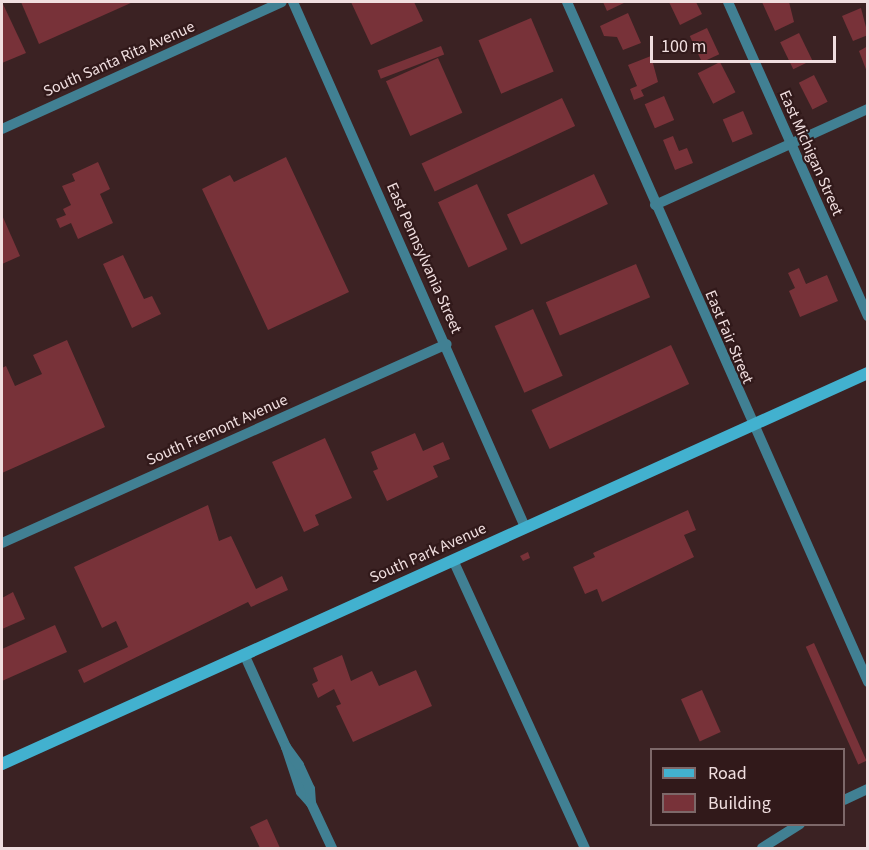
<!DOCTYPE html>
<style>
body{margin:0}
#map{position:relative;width:869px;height:850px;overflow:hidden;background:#3b2223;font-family:"Source Sans 3",sans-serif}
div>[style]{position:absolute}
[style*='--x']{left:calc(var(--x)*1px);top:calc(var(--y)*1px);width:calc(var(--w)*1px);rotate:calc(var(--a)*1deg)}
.building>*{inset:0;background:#783239;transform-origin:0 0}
.minor>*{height:10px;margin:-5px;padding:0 5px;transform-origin:5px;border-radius:5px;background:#418093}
.secondary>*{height:12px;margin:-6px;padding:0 6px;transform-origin:6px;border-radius:6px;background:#42b1cf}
span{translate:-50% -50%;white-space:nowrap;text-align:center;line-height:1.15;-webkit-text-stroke:4.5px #31191a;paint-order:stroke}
.street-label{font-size:16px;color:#f0dedf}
.frame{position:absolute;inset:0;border:3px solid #f0dedf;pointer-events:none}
.legend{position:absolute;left:650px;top:748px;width:195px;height:78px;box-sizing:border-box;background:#31191a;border:2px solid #7d6869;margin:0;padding:8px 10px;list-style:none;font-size:18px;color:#f0dedf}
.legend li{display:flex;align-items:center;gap:12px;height:30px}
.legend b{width:30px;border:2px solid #7d6869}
.scale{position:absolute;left:650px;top:36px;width:186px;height:27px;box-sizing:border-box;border:3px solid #f0dedf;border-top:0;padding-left:8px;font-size:18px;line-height:21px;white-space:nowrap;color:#f0dedf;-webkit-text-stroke:4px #31191a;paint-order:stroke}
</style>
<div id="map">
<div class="building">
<i style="clip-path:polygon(2px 2px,26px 53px,2px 63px)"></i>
<i style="clip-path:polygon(21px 2px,133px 2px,39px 44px)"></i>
<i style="clip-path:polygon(351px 2px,414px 2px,423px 21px,371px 45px)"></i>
<i style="clip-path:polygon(603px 2px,626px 2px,607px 11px)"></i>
<i style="clip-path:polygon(669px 2px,696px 2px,702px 14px,680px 25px)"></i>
<i style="clip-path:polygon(762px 2px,789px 2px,794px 22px,775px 31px)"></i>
<i style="clip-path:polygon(861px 8px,868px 35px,853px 41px,842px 16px)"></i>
<i style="clip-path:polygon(628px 13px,641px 43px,623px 50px,617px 37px,604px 36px,600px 26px)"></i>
<i style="left:531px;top:18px;width:58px;height:57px;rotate:67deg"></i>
<i style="left:707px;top:28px;width:29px;height:19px;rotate:65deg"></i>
<i style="left:799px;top:33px;width:30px;height:21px;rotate:64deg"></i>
<i style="left:441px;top:46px;width:9px;height:68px;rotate:69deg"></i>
<i style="clip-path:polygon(868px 46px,868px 72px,867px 72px,859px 51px)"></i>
<i style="clip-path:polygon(651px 56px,658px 82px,641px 90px,644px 96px,634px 100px,630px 89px,637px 86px,628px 65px)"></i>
<i style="left:438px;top:58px;width:60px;height:57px;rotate:66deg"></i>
<i style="left:720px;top:62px;width:34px;height:25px;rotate:63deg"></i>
<i style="left:814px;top:75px;width:30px;height:17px;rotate:63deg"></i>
<i style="left:664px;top:96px;width:26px;height:21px;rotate:67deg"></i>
<i style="left:562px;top:98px;width:31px;height:155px;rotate:65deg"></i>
<i style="left:743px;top:111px;width:25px;height:22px;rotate:67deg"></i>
<i style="clip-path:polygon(673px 136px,679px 151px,687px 148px,693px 163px,675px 170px,663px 140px)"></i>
<i style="clip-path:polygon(286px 157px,349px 292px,268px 330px,202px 189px,230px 175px,234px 182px)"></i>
<i style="clip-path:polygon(98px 162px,110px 189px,100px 194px,113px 223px,78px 239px,71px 223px,60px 228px,56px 219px,66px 215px,63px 209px,71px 205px,62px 186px,75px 181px,72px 174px)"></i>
<i style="left:594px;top:174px;width:33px;height:96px;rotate:65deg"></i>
<i style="left:477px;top:184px;width:72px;height:43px;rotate:65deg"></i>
<i style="clip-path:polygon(2px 215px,20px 256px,2px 264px)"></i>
<i style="clip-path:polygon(123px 255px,144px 299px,152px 296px,161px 314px,132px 328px,103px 264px)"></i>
<i style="left:636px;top:264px;width:36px;height:98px;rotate:67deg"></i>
<i style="clip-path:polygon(799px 268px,806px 284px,827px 275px,838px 301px,800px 317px,789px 291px,795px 288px,788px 273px)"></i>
<i style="left:533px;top:309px;width:73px;height:42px;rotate:66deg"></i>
<i style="clip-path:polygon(67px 340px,105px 427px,2px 473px,2px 368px,6px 366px,15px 386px,42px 374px,33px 355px)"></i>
<i style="left:671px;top:345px;width:43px;height:154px;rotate:65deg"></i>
<i style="clip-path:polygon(415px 433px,423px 451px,443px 442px,450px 459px,433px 466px,438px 477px,387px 501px,373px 471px,378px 469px,371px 452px)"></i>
<i style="clip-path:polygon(325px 438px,352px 498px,315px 515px,319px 525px,304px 532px,272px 462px)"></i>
<i style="clip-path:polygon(208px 505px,219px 541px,231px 536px,256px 589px,282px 576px,288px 590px,251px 607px,248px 602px,84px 683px,78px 670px,128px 647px,116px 621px,102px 628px,74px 567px)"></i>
<i style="clip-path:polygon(688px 510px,696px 530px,684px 535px,694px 557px,602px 602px,597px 589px,585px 594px,573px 567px,595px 557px,593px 553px)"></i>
<i style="clip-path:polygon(528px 552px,530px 558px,523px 561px,520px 556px)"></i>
<i style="clip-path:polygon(13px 592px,25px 619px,2px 629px,2px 598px)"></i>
<i style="clip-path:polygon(55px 625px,67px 652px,2px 681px,2px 649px)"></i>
<i style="left:814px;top:643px;width:129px;height:9px;rotate:66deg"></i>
<i style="clip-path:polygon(342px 655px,351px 681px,372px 671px,379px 686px,416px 670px,432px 706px,353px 742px,336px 706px,341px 704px,334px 689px,318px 698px,312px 684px,318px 681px,313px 668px)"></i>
<i style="left:702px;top:690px;width:46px;height:23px;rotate:66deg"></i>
<i style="clip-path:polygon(267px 819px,280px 848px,260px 848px,250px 827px)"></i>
</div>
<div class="minor">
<i style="--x:293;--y:2;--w:574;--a:66.16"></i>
<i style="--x:567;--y:2;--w:744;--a:66.12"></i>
<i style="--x:728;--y:2;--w:344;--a:66"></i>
<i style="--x:2;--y:129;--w:307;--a:-24.4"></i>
<i style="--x:655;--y:205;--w:234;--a:-24.3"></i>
<i style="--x:2;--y:543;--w:487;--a:-24.1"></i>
<i style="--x:453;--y:560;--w:317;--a:65.4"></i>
<i style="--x:244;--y:654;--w:102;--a:65.7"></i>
<i style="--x:286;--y:747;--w:47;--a:71.6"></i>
<i style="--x:301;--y:792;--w:15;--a:48"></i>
<i style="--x:311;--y:803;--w:14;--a:-94"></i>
<i style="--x:310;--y:789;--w:26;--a:-115"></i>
<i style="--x:299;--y:765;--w:22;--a:-126"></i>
<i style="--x:844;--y:800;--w:26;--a:-25"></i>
<i style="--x:311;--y:803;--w:50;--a:65"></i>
<i style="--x:762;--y:848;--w:45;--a:-32.3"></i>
</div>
<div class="secondary">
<i style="--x:2;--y:764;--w:950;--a:-24.3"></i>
</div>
<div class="street-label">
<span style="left:119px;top:59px;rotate:-24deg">South Santa Rita Avenue</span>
<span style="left:811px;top:153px;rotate:66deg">East Michigan Street</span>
<span style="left:424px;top:258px;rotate:66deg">East Pennsylvania Street</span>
<span style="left:729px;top:337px;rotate:67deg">East Fair Street</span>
<span style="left:217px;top:430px;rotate:-24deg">South Fremont Avenue</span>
<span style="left:428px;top:553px;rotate:-24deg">South Park Avenue</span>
</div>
<div class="frame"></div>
<ul class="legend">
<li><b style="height:8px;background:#42b1cf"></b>Road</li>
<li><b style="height:16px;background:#783239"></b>Building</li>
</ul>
<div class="scale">100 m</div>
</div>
